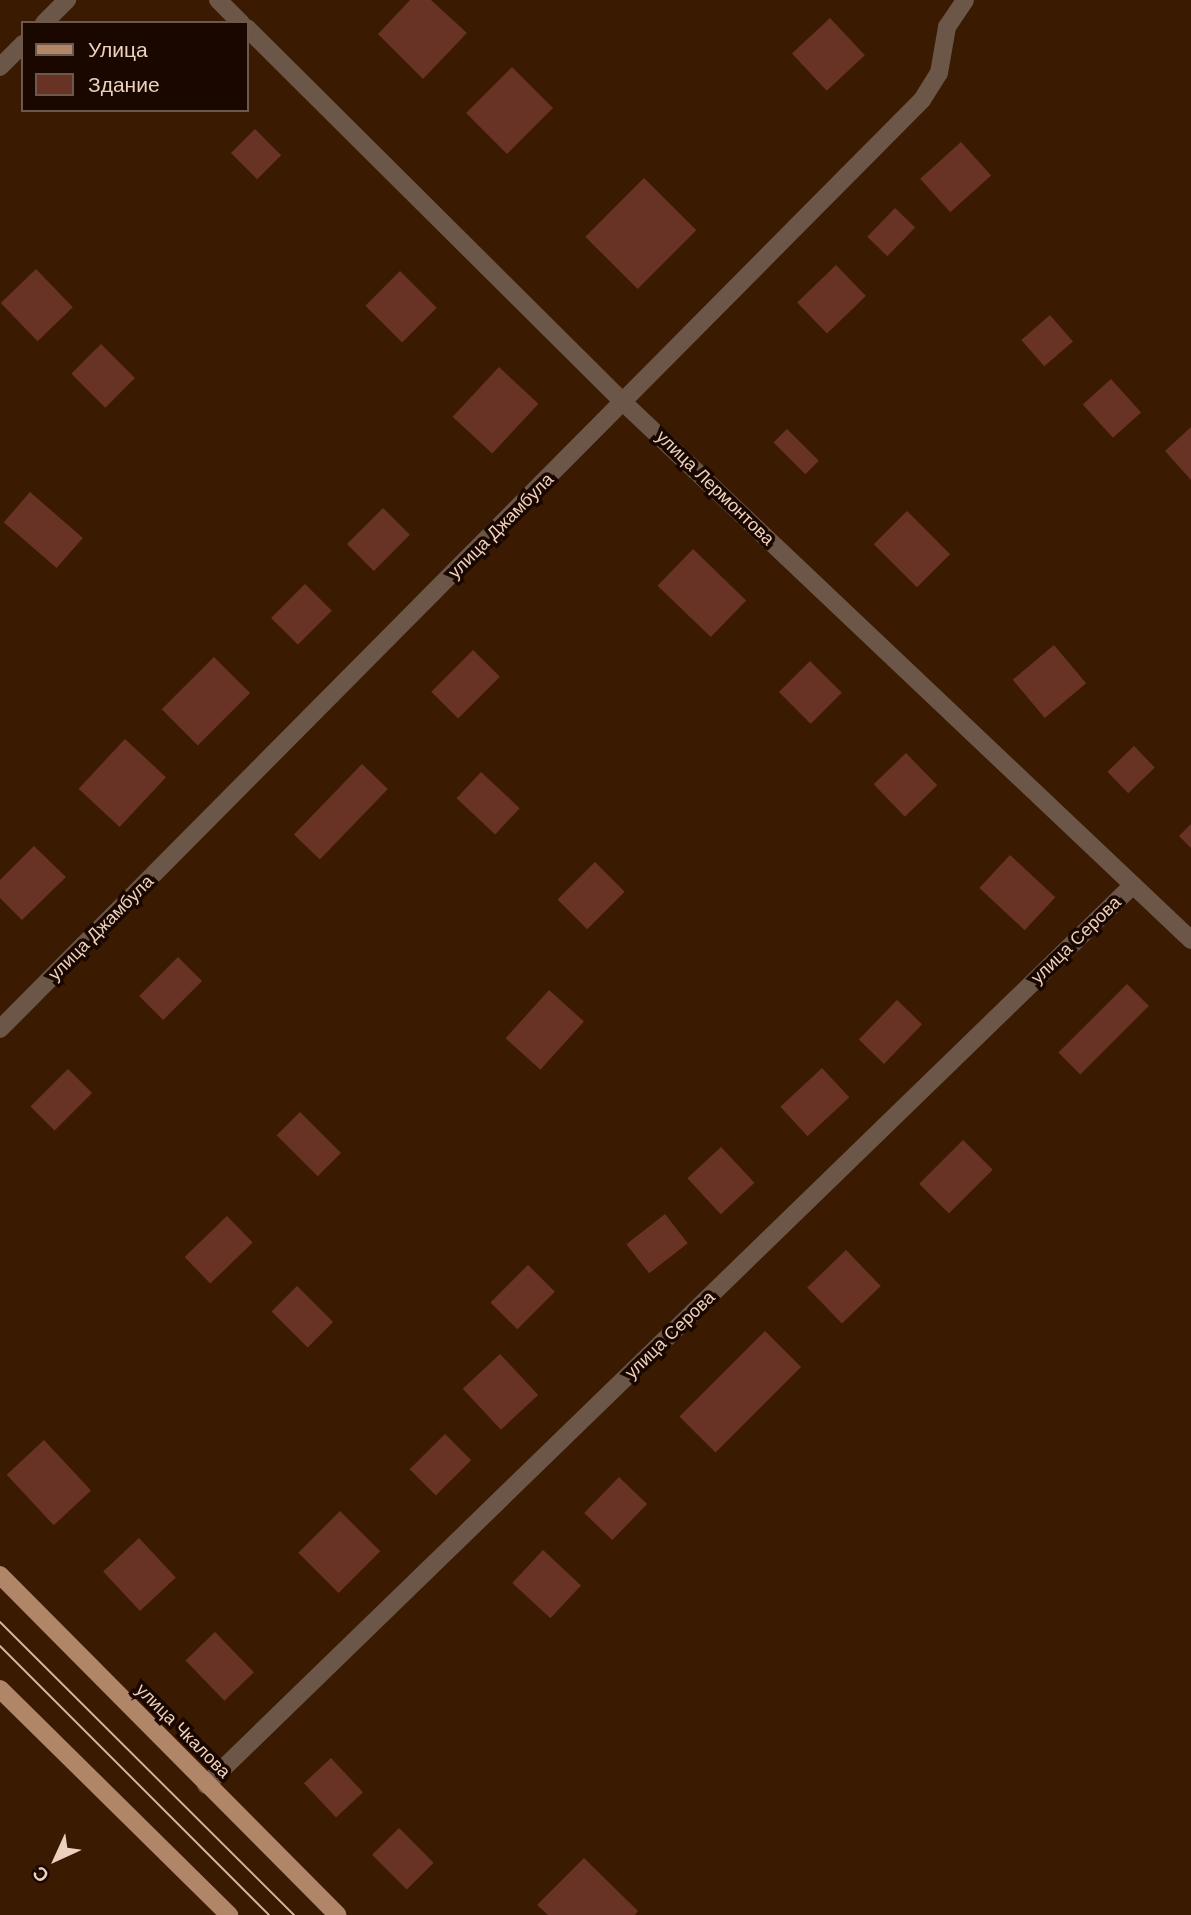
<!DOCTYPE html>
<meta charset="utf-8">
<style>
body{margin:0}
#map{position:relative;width:1191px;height:1915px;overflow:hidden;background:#3a1a00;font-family:Arial,sans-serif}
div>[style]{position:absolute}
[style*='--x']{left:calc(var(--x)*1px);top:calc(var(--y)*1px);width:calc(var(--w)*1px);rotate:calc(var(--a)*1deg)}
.building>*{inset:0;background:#683324;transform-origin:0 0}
.street>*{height:18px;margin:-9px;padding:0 9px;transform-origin:9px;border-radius:9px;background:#6b5647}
.primary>*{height:18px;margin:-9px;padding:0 9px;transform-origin:9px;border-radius:9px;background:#b18668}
.tram>*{height:2px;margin:-1px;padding:0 1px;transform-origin:1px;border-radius:1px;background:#cfb39e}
span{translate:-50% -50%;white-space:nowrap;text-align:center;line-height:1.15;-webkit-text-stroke:7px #1a0800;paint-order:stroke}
.street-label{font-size:18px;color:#edd1be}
.legend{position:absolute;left:21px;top:21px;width:228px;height:91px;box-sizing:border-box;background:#1a0800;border:2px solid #6e584c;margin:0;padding:9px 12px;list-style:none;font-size:21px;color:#edd1be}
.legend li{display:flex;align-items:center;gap:14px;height:35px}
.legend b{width:35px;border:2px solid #6e584c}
.north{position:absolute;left:21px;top:1824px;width:70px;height:70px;-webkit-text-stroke:5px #1a0800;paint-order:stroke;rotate:225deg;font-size:19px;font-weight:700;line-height:28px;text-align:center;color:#edd1be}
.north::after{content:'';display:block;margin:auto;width:24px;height:32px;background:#edd1be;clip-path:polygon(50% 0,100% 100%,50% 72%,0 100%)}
</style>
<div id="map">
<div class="building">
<i style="clip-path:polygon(410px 0,431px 0,467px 33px,423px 79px,378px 34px)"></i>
<i style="left:830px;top:18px;width:51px;height:52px;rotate:47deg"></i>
<i style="left:512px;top:67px;width:58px;height:65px;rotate:45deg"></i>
<i style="left:255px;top:129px;width:37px;height:34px;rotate:45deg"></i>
<i style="left:961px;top:142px;width:45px;height:55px;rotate:48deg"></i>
<i style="left:644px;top:178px;width:74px;height:83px;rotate:45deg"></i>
<i style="left:895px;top:208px;width:28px;height:40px;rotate:44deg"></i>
<i style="left:836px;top:265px;width:43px;height:54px;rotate:46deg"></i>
<i style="left:36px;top:269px;width:53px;height:49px;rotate:46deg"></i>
<i style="left:400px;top:271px;width:52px;height:49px;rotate:45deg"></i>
<i style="left:1050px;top:315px;width:35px;height:38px;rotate:49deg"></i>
<i style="left:101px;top:344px;width:48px;height:42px;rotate:45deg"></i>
<i style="left:499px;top:367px;width:54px;height:68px;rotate:43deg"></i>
<i style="left:1111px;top:379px;width:45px;height:38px;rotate:48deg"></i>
<i style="clip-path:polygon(1191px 427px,1191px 480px,1165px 451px)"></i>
<i style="left:787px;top:429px;width:45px;height:19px;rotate:45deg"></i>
<i style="left:30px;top:492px;width:70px;height:40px;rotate:41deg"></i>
<i style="left:383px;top:508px;width:38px;height:51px;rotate:45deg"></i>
<i style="left:907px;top:511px;width:61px;height:47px;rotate:45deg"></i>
<i style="left:693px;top:549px;width:74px;height:51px;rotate:44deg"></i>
<i style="left:305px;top:584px;width:38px;height:48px;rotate:45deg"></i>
<i style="left:1054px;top:645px;width:50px;height:54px;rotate:50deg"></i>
<i style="left:473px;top:650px;width:38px;height:59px;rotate:45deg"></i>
<i style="left:214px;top:657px;width:51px;height:74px;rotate:45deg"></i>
<i style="left:810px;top:661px;width:45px;height:44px;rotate:45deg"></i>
<i style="left:125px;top:739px;width:56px;height:68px;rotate:43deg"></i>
<i style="left:1134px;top:746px;width:30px;height:37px;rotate:46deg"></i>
<i style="left:906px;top:753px;width:45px;height:45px;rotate:46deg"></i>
<i style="left:362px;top:764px;width:36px;height:98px;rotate:44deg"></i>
<i style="left:481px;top:772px;width:53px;height:36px;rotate:43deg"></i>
<i style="clip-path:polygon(1191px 824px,1191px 848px,1179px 836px)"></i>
<i style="clip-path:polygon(34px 846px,66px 877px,22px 920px,0 898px,0 880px)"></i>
<i style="left:1010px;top:855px;width:62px;height:45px;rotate:43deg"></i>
<i style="left:595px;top:862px;width:42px;height:53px;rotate:45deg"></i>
<i style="left:178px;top:957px;width:34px;height:55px;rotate:45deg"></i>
<i style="left:1127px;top:984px;width:31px;height:97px;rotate:45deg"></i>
<i style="left:549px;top:990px;width:47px;height:65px;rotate:42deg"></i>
<i style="left:897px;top:1000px;width:35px;height:55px;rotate:44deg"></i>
<i style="left:822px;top:1068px;width:40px;height:57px;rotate:47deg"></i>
<i style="left:68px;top:1069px;width:34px;height:53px;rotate:45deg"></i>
<i style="left:300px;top:1112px;width:58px;height:33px;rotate:45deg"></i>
<i style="left:963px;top:1140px;width:42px;height:62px;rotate:45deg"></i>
<i style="left:721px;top:1147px;width:49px;height:46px;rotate:47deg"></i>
<i style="left:665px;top:1214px;width:37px;height:49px;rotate:52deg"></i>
<i style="left:227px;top:1216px;width:37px;height:59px;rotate:46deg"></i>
<i style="left:846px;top:1250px;width:50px;height:54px;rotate:46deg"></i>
<i style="left:528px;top:1265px;width:38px;height:53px;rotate:45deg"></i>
<i style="left:297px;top:1286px;width:51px;height:36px;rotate:45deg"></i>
<i style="left:765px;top:1331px;width:51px;height:121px;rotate:45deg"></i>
<i style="left:500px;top:1354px;width:56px;height:51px;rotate:47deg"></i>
<i style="left:445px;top:1434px;width:37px;height:50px;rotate:45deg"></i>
<i style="left:44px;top:1440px;width:69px;height:51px;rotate:47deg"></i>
<i style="left:619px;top:1477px;width:39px;height:50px;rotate:44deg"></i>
<i style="left:340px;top:1511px;width:57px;height:59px;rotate:45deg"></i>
<i style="left:139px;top:1538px;width:54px;height:49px;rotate:47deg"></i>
<i style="left:543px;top:1550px;width:52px;height:45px;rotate:43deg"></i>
<i style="left:215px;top:1632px;width:56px;height:41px;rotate:46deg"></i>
<i style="left:331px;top:1758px;width:47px;height:37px;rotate:47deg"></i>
<i style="left:399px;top:1828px;width:49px;height:38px;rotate:45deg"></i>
<i style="clip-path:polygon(584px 1858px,638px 1911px,635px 1915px,548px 1915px,537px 1905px)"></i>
</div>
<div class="street">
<i style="--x:218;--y:0;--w:33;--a:45"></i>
<i style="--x:44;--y:23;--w:33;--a:-45"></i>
<i style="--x:247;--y:28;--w:532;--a:44.85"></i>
<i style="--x:624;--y:403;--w:781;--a:43.44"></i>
<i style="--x:0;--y:67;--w:33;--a:-45"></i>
<i style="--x:0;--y:1029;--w:1309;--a:-45.22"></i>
<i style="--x:922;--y:100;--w:32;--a:-58"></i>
<i style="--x:939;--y:73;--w:47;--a:-80.1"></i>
<i style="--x:947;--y:27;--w:32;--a:-56"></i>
<i style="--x:206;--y:1785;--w:1292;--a:-44.15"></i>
</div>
<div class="primary">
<i style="--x:0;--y:1575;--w:479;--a:45.2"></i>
<i style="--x:0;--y:1689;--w:322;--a:44.6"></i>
</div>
<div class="tram">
<i style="--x:0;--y:1622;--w:415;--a:44.9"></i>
<i style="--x:0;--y:1646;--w:380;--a:45"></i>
</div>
<div class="street-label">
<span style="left:715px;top:488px;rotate:44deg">улица Лермонтова</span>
<span style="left:501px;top:526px;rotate:-45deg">улица Джамбула</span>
<span style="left:101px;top:928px;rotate:-45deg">улица Джамбула</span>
<span style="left:1076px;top:940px;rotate:-44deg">улица Серова</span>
<span style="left:670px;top:1335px;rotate:-44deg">улица Серова</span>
<span style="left:183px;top:1731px;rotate:45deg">улица Чкалова</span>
</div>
<ul class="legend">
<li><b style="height:9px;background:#b18668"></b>Улица</li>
<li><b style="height:19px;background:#683324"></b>Здание</li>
</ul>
<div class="north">С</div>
</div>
